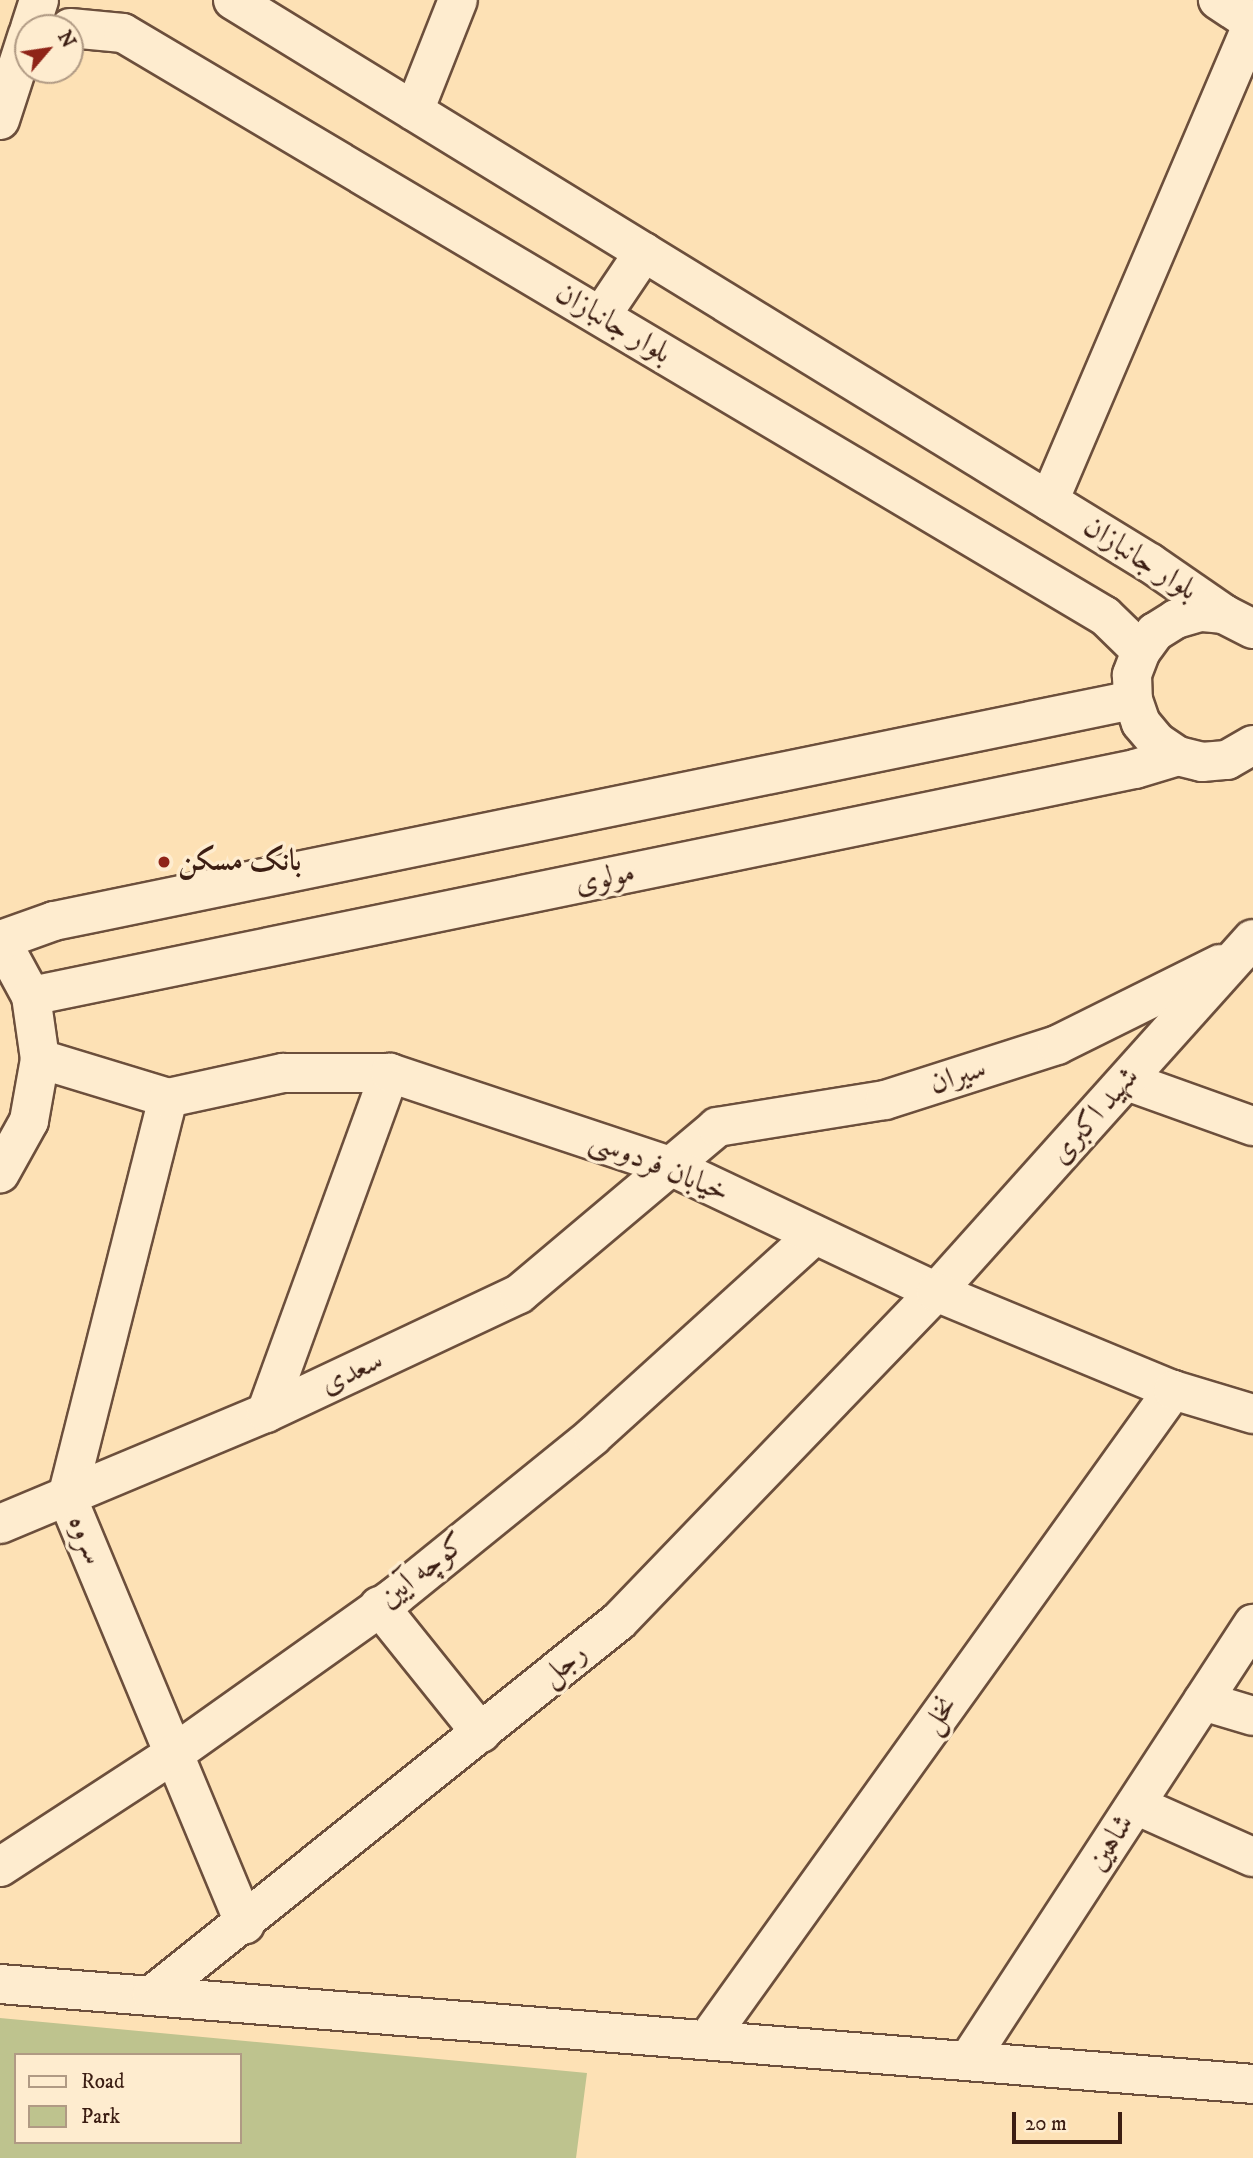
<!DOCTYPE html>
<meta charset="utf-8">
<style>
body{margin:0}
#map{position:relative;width:1253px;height:2158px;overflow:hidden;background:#fde1b5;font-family:"IM FELL DW Pica",Amiri,serif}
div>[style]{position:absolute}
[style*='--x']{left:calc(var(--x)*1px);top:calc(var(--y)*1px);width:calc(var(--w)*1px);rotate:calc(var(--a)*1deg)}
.green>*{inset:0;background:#bec38e}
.roads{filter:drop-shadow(2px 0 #6c4f3c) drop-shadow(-2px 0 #6c4f3c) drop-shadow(0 2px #6c4f3c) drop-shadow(0 -2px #6c4f3c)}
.street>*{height:38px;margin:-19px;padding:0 19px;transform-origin:19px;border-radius:19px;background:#feeccf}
.secondary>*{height:38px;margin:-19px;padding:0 19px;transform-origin:19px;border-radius:19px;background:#feeccf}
.dots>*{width:19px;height:19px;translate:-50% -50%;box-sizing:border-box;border:4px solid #feeccf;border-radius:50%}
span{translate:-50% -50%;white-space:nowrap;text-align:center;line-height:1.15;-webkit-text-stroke:7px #feeccf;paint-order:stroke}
.street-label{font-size:30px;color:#3c1e13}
.poi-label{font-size:30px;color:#3c1e13;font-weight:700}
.left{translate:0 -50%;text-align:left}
.legend{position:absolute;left:14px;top:2053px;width:228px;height:91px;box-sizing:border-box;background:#feeccf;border:2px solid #b09a84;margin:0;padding:9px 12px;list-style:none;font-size:21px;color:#3c1e13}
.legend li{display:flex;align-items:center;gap:14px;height:35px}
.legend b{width:35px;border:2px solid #b09a84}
.north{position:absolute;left:14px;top:14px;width:70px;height:70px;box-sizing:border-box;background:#feeccf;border:2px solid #b09a84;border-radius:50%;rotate:61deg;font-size:19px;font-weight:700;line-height:28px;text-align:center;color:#3c1e13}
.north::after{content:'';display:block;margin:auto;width:24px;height:32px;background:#8f2418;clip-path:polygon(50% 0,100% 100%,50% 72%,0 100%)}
.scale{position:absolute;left:1012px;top:2112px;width:110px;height:32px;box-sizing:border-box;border:4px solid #3c1e13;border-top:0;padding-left:9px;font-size:21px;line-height:24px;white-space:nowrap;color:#3c1e13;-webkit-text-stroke:5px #feeccf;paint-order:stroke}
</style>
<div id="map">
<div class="green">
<i style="clip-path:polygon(evenodd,0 2018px,587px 2073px,576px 2158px,0 2158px,0 2018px,16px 2055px,240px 2055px,240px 2142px,16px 2142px,16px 2055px)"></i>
</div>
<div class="roads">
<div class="street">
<i style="--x:414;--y:111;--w:119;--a:-68.4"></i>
<i style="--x:1049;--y:501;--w:520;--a:-66.89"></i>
<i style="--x:1253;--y:23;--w:42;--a:-146.7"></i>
<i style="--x:1127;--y:1081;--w:134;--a:19.7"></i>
<i style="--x:168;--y:1098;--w:412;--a:104.2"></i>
<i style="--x:67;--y:1497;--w:463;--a:67.4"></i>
<i style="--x:266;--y:1413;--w:362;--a:-70"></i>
<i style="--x:0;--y:1524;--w:288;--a:-22.7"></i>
<i style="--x:266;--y:1413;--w:280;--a:-25.2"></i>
<i style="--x:519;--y:1294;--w:259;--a:-40.1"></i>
<i style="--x:717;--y:1127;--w:170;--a:-9.1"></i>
<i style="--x:885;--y:1100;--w:181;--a:-17.7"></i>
<i style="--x:1057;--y:1045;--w:182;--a:-26.4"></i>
<i style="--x:379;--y:1606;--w:163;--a:51.2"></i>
<i style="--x:1203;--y:1701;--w:52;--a:16.7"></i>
<i style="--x:1136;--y:1805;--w:128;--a:24"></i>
<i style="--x:0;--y:1867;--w:209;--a:-33.1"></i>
<i style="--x:175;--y:1753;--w:272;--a:-35.4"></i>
<i style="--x:397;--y:1595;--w:252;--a:-39"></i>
<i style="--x:593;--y:1436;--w:299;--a:-42.2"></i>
<i style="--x:0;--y:1984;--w:1257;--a:4.56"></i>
<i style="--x:152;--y:1995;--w:598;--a:-38.69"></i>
<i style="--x:619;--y:1621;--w:457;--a:-46.1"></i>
<i style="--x:936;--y:1292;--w:474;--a:-48.1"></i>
<i style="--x:707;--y:2040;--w:800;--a:-54.36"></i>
<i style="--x:968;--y:2061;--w:522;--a:-56.89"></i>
</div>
<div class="secondary">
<i style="--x:233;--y:0;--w:1076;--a:31.55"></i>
<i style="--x:1150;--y:563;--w:90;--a:34.6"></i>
<i style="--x:30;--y:28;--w:29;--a:-72"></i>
<i style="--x:70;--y:28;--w:53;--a:5.4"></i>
<i style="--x:123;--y:33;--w:1142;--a:30.7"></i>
<i style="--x:1105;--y:616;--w:50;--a:44.2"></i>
<i style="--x:0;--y:120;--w:90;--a:-72"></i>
<i style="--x:601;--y:316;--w:77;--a:-56.1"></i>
<i style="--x:1253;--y:629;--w:33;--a:-153"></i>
<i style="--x:1224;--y:614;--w:24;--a:-175"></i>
<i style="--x:1200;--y:612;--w:25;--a:164"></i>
<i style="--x:1176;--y:619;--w:25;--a:148"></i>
<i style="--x:1155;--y:632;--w:24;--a:126"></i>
<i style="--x:1141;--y:651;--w:26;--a:111"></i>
<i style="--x:1132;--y:675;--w:25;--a:88"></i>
<i style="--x:1133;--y:700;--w:24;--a:71"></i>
<i style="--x:1141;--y:723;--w:25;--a:50"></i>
<i style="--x:1157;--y:742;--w:25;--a:34"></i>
<i style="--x:1178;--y:756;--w:25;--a:14"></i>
<i style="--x:1202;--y:762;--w:25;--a:-5"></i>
<i style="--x:1227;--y:760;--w:30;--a:-30"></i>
<i style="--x:0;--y:939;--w:65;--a:61.5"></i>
<i style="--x:31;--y:996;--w:64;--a:81.9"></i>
<i style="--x:40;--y:1059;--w:63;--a:100.1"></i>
<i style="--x:29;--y:1121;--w:60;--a:119.1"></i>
<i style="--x:1;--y:940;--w:56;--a:-19.7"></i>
<i style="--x:54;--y:921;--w:1101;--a:-11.58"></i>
<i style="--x:31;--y:996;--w:1127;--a:-11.62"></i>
<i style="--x:1135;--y:769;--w:45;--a:-16.8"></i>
<i style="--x:40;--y:1059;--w:134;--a:16.9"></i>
<i style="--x:168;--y:1098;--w:118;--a:-12.3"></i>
<i style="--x:283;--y:1073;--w:107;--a:0"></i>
<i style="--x:390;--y:1073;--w:295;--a:18.4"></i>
<i style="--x:670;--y:1166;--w:294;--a:25.3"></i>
<i style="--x:936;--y:1292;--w:256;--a:22.5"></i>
<i style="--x:1173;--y:1390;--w:84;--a:16.7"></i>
</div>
</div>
<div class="dots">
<i style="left:164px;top:862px;background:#8f2418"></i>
</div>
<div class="street-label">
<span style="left:613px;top:324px;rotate:31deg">بلوار جانبازان</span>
<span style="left:1140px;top:559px;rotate:33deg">بلوار جانبازان</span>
<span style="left:605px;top:879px;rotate:-12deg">مولوی</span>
<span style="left:958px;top:1077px;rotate:-18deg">سیران</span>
<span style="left:1095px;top:1116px;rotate:-49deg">شهید اکبری</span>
<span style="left:659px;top:1167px;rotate:22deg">خیابان فردوسی</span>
<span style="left:352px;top:1373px;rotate:-25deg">سعدی</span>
<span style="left:85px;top:1540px;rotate:67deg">سروه</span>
<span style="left:423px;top:1571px;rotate:-38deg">کوچه آیین</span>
<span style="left:564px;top:1665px;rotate:-39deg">رجل</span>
<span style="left:940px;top:1715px;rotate:-54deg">نخل</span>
<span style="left:1111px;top:1843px;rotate:-57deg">شاهین</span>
</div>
<div class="poi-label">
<span class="left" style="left:178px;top:862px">بانک مسکن</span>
</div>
<ul class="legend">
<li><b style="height:9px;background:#feeccf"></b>Road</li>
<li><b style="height:19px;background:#bec38e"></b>Park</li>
</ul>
<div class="north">N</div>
<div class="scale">20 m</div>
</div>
